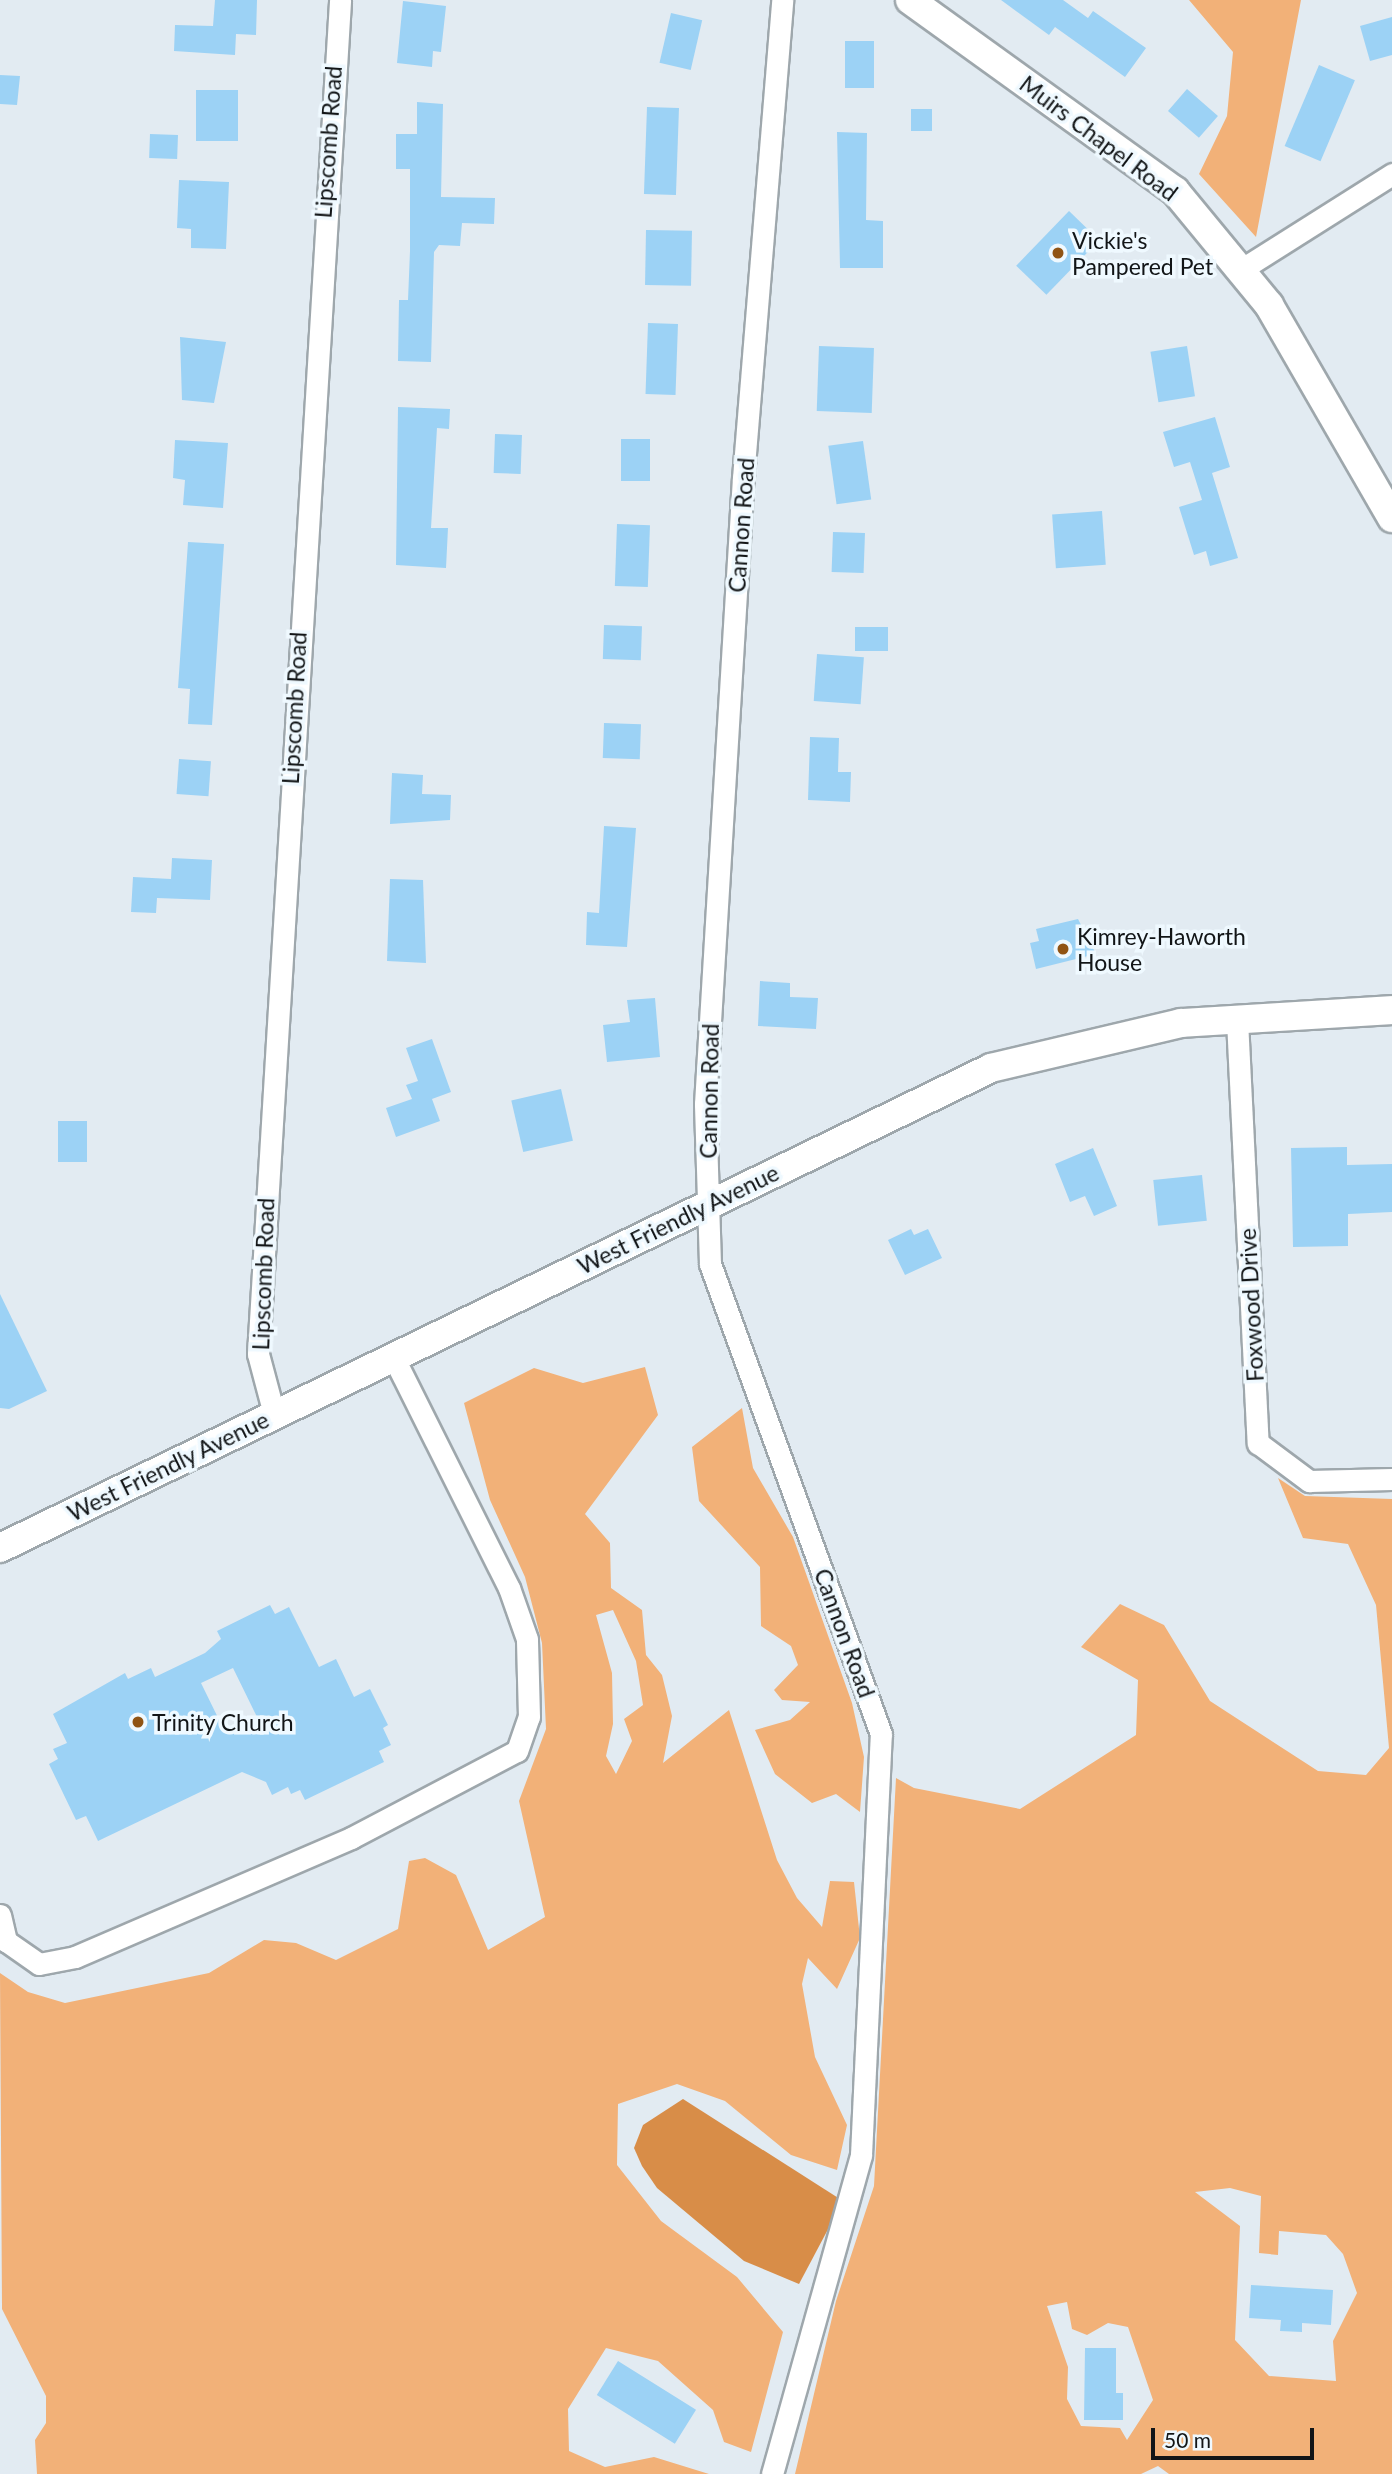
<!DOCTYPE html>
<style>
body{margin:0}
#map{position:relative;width:1392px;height:2474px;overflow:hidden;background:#e2ebf2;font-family:Lato,sans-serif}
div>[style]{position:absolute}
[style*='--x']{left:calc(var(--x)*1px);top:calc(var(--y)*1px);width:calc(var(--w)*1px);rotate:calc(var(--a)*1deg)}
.green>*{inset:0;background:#f2b178}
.water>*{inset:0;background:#d88d48}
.building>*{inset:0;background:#9cd2f5;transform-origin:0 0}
.roads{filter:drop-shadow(2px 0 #9ea7ac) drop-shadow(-2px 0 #9ea7ac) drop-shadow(0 2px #9ea7ac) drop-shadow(0 -2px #9ea7ac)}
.minor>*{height:21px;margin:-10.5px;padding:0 10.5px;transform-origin:10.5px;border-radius:10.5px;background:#fff}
.major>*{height:28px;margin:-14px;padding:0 14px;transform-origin:14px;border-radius:14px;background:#fff}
.dots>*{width:19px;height:19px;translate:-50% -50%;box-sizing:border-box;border:4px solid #eff9ff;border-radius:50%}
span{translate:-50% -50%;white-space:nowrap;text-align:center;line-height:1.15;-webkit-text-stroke:7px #eff9ff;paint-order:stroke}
.street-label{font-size:23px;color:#121517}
.poi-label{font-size:23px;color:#121517}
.left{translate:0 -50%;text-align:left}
.scale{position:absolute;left:1151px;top:2428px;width:163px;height:32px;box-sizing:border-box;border:4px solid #121517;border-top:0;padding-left:9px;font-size:21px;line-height:24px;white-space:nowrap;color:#121517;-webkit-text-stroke:5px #eff9ff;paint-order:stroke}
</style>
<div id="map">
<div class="green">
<i style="clip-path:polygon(1189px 0,1301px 0,1256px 237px,1199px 174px,1227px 116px,1233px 52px)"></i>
<i style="clip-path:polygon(evenodd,645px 1367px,658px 1415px,585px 1514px,610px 1543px,611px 1588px,642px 1610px,646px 1655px,662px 1675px,672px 1716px,663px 1763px,729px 1710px,777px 1860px,797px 1898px,822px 1927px,830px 1881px,854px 1882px,860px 1938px,837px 1989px,808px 1958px,802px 1984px,815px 2057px,847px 2125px,837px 2170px,791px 2155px,725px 2101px,677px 2084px,618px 2104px,617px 2165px,661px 2221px,737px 2277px,783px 2332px,751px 2452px,724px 2442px,713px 2410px,658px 2361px,606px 2348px,568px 2409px,569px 2451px,605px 2467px,654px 2457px,709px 2474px,37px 2474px,35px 2440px,46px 2423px,46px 2396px,2px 2309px,0 1973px,28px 1992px,65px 2003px,209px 1973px,264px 1940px,296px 1943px,336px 1960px,398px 1929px,409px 1861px,425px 1858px,456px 1875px,488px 1950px,545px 1917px,519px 1801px,546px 1729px,542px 1643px,525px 1577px,490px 1500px,464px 1403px,534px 1368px,583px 1383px,645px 1367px,613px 1610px,636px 1661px,643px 1705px,624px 1719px,632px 1741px,616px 1774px,606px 1756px,613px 1724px,612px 1673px,596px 1615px,613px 1610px)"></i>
<i style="clip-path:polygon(742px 1408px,753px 1468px,793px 1537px,852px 1703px,864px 1757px,860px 1812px,836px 1794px,812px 1803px,775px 1774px,755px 1730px,790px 1720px,810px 1702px,782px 1700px,774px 1690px,798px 1665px,791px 1646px,761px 1626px,760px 1567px,699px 1501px,692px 1447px)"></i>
<i style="clip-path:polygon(evenodd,1278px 1478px,1305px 1496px,1392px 1499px,1392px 2474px,1169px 2474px,1158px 2466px,1141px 2474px,795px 2474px,836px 2301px,874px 2186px,896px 1778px,914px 1788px,1020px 1809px,1136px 1735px,1138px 1680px,1081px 1647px,1120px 1604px,1164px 1625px,1210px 1701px,1318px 1771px,1366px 1775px,1389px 1748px,1376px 1605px,1348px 1544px,1303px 1538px,1278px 1478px,1230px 2188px,1261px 2196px,1259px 2253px,1278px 2255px,1279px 2231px,1326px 2235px,1343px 2254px,1357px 2293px,1333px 2341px,1336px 2381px,1269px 2376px,1235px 2340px,1240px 2226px,1195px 2192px,1230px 2188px,1278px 1478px,1067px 2302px,1072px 2329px,1087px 2335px,1108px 2323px,1128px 2327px,1153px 2400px,1127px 2440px,1120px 2428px,1081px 2426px,1067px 2399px,1068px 2367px,1047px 2306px,1067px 2302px)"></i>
</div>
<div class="water">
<i style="clip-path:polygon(683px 2099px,843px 2201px,799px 2284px,744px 2261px,657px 2188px,642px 2166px,634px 2148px,643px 2125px)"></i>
</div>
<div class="building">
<i style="clip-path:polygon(215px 0,257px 0,256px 35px,236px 34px,235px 55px,174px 51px,175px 25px,213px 26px)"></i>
<i style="clip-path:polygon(1001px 0,1063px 0,1088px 18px,1093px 11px,1146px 48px,1125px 77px,1055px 27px,1049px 35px)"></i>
<i style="clip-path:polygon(403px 1px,446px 6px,441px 52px,433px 51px,432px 67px,397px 63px)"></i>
<i style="left:671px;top:13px;width:32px;height:51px;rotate:13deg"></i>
<i style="clip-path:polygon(1392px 17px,1392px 55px,1370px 61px,1360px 26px)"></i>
<i style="left:845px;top:41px;width:29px;height:47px"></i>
<i style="left:1319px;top:65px;width:39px;height:88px;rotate:23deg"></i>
<i style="clip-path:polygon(0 75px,20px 76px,17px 105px,0 104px)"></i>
<i style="left:1187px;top:89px;width:41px;height:29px;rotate:41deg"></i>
<i style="left:196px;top:90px;width:42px;height:51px"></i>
<i style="clip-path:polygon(417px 102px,443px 104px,441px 197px,495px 198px,494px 224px,462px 223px,460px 246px,439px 245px,434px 252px,431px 362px,398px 361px,399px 300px,408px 300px,410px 251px,410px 169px,396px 169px,396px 134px,417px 134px)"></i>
<i style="left:647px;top:107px;width:32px;height:87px;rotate:2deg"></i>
<i style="left:911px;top:109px;width:21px;height:22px"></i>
<i style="clip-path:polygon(837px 132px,867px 133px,866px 220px,883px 221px,883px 268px,840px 268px)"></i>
<i style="left:150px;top:134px;width:28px;height:24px;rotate:2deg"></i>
<i style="clip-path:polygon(179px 180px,229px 182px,226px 249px,191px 248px,191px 229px,177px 228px)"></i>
<i style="left:1069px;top:211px;width:42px;height:76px;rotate:44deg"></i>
<i style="left:646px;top:230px;width:46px;height:55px;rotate:1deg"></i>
<i style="left:648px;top:323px;width:30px;height:71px;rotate:2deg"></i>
<i style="clip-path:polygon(180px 337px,226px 342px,214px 403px,182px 400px)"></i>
<i style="left:819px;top:346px;width:55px;height:65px;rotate:2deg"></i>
<i style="left:1187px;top:346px;width:51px;height:37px;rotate:81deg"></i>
<i style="clip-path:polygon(398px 407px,450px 409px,449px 429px,437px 428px,431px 528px,448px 528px,446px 568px,396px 565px)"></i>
<i style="clip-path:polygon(1215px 417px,1230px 467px,1212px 473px,1238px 558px,1210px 566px,1206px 551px,1194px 555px,1179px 507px,1202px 500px,1190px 462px,1174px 467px,1163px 432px)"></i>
<i style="left:495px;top:434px;width:27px;height:39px;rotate:2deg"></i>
<i style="left:621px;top:439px;width:29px;height:42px"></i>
<i style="clip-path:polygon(175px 440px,228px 443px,223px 508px,183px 505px,185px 480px,173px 478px)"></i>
<i style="left:863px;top:441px;width:59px;height:35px;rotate:82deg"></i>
<i style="left:1102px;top:511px;width:54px;height:50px;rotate:86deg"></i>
<i style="left:617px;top:524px;width:33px;height:62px;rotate:2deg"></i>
<i style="left:833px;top:532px;width:32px;height:40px;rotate:2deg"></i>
<i style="clip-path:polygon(188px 542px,224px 544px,212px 725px,188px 724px,190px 689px,178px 688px)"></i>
<i style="left:604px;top:625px;width:38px;height:34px;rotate:2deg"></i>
<i style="left:855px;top:627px;width:33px;height:24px"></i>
<i style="left:817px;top:654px;width:47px;height:47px;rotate:4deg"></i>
<i style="left:604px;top:723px;width:37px;height:35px;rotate:2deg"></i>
<i style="clip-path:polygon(810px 737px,839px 738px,838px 772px,851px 772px,850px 802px,808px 800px)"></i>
<i style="left:179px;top:759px;width:32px;height:35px;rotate:4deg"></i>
<i style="clip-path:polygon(392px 773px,423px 775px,422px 794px,451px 795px,450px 820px,390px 824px)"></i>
<i style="clip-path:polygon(604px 826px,636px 828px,627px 947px,586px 945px,587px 912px,599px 913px)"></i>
<i style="clip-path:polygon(172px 858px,212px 860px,210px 900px,157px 898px,156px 913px,131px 912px,133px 877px,171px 879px)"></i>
<i style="clip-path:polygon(390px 879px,423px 880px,426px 963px,387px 961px)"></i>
<i style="clip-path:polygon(1078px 919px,1096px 954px,1036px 969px,1030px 943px,1039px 941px,1036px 929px)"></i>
<i style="clip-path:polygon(760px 981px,790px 983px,790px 997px,818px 998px,816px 1029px,758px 1026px)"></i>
<i style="clip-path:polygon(655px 998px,660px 1057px,607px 1062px,603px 1025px,630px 1022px,627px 1000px)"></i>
<i style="clip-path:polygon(432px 1039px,451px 1092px,432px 1099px,440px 1121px,396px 1137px,386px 1108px,412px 1099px,406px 1085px,418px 1081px,406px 1048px)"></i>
<i style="left:561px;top:1089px;width:53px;height:51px;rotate:77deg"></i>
<i style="left:58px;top:1121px;width:29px;height:41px"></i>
<i style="clip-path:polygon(1347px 1147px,1347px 1165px,1392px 1164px,1392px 1212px,1348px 1214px,1348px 1246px,1293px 1247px,1291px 1148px)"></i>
<i style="clip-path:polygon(1093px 1148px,1117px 1206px,1094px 1216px,1085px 1196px,1070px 1202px,1055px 1164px)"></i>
<i style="left:1202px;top:1175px;width:46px;height:49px;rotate:84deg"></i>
<i style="clip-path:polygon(911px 1229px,914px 1235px,928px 1229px,942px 1258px,905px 1275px,888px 1240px)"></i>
<i style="clip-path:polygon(0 1294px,47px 1391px,9px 1409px,0 1408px)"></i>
<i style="clip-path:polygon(evenodd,270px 1605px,275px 1614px,289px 1607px,319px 1667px,336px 1659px,354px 1697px,370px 1689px,388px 1725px,383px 1728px,391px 1745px,379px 1751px,384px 1762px,305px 1800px,300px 1790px,291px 1794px,288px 1787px,272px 1795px,266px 1782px,242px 1772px,98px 1841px,86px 1816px,76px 1820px,49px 1764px,58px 1759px,53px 1749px,67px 1743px,53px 1714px,125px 1673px,128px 1679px,151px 1668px,155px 1677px,205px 1653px,221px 1639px,217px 1631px,270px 1605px,233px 1668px,258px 1719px,226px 1734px,201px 1683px,233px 1668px)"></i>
<i style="clip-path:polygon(1251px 2285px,1333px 2290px,1331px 2325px,1302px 2323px,1302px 2332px,1280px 2331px,1281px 2320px,1249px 2318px)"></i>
<i style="clip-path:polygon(1085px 2348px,1116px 2348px,1116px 2393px,1123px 2393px,1123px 2420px,1084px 2420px)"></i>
<i style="left:618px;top:2361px;width:92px;height:40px;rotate:32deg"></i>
</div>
<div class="roads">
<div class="minor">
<i style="--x:1242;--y:269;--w:178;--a:-32.3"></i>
<i style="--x:1237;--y:1020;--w:424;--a:87.2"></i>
<i style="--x:1258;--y:1443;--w:64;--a:36.7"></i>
<i style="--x:1309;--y:1481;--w:83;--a:-1.4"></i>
<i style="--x:274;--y:1414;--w:62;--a:-104.9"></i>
<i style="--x:258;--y:1354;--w:1356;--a:-86.53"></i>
<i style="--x:0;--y:1915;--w:27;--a:77"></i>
<i style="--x:6;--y:1941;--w:40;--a:34.9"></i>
<i style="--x:39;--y:1964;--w:37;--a:-11"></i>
<i style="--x:75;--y:1957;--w:301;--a:-23.3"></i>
<i style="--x:351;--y:1838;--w:187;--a:-27.7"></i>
<i style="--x:517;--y:1751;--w:36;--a:-71"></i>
<i style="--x:529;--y:1717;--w:78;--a:-91.5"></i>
<i style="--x:527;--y:1639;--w:54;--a:-109.4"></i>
<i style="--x:509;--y:1588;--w:259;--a:-116.6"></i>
<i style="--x:772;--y:2474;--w:331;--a:-74.4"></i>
<i style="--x:861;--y:2155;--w:421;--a:-87.3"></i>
<i style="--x:881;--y:1734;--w:500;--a:-109.99"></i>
<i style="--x:710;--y:1264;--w:160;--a:-91.8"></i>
<i style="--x:705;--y:1104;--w:627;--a:-86.53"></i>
<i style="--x:743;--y:478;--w:480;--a:-85.3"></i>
</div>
<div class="major">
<i style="--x:910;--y:0;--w:327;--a:35.8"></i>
<i style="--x:1175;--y:191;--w:148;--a:50.5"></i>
<i style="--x:1269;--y:305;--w:246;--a:60"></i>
<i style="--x:0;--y:1548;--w:1101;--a:-25.84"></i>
<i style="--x:991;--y:1068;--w:195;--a:-13.3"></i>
<i style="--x:1181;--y:1023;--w:211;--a:-3.5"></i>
</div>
</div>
<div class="dots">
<i style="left:1058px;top:253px;background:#905414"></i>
<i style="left:1063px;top:949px;background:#905414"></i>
<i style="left:138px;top:1722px;background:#905414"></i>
</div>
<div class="street-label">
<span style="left:1099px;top:138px;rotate:37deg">Muirs Chapel Road</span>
<span style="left:328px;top:142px;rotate:-86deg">Lipscomb Road</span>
<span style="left:741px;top:525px;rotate:-86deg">Cannon Road</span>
<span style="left:294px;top:708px;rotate:-87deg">Lipscomb Road</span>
<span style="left:709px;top:1091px;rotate:-89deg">Cannon Road</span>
<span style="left:678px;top:1219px;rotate:-26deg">West Friendly Avenue</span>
<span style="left:263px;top:1274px;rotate:-88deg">Lipscomb Road</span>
<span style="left:1251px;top:1305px;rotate:-93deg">Foxwood Drive</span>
<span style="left:168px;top:1466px;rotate:-26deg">West Friendly Avenue</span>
<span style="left:845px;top:1633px;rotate:70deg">Cannon Road</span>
</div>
<div class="poi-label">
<span class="left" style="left:1072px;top:253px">Vickie's<br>Pampered Pet</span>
<span class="left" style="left:1077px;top:949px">Kimrey-Haworth<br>House</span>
<span class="left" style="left:152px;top:1722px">Trinity Church</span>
</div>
<div class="scale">50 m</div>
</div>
